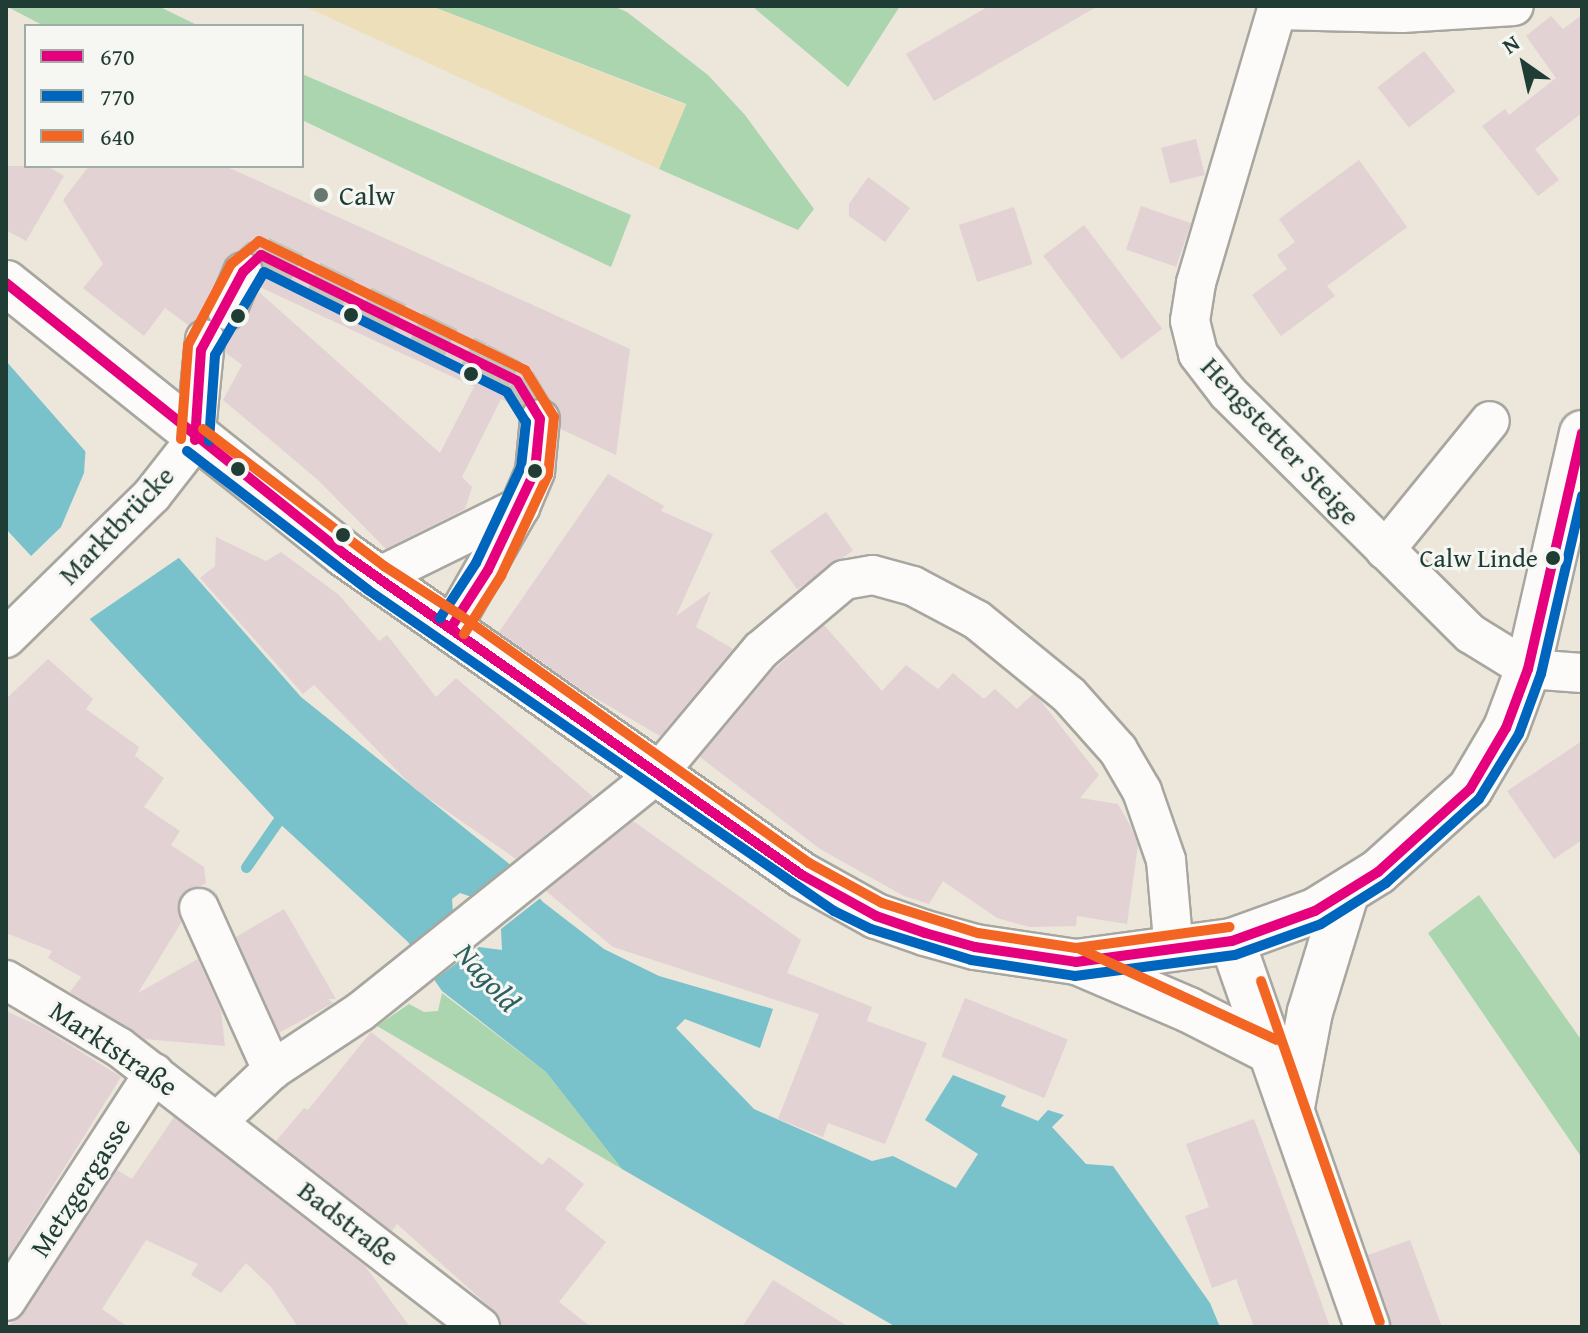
<!DOCTYPE html>
<meta charset="utf-8">
<style>
body{margin:0}
#map{position:relative;width:1588px;height:1333px;overflow:hidden;background:#ece6db;font-family:"Gentium Book Plus",serif}
div>[style]{position:absolute}
[style*='--x']{left:calc(var(--x)*1px);top:calc(var(--y)*1px);width:calc(var(--w)*1px);rotate:calc(var(--a)*1deg)}
.green>*{inset:0;background:#aad5ae}
.sand>*{inset:0;background:#eddfb9}
.water>*{inset:0;background:#79c2cc}
.pier>*{inset:0;background:#ece6db}
.stream>*{height:11px;margin:-5.5px;padding:0 5.5px;transform-origin:5.5px;border-radius:5.5px;background:#79c2cc}
.building>*{inset:0;background:#e3d2d4;transform-origin:0 0}
.minor-tunnel>*{height:38px;margin-top:-19px;transform-origin:0;background:repeating-linear-gradient(90deg,#c3c4ba 0 38px,transparent 0 57px)}
.roads{filter:drop-shadow(2px 0 #a7a7a0) drop-shadow(-2px 0 #a7a7a0) drop-shadow(0 2px #a7a7a0) drop-shadow(0 -2px #a7a7a0)}
.minor>*{height:38px;margin:-19px;padding:0 19px;transform-origin:19px;border-radius:19px;background:#fcfbfa}
.major>*{height:44px;margin:-22px;padding:0 22px;transform-origin:22px;border-radius:22px;background:#fcfbfa}
.bus-1>*{height:10px;margin:-5px;padding:0 5px;transform-origin:5px;border-radius:5px;background:#e5007d}
.bus-2>*{height:10px;margin:-5px;padding:0 5px;transform-origin:5px;border-radius:5px;background:#0065bd}
.bus-3>*{height:10px;margin:-5px;padding:0 5px;transform-origin:5px;border-radius:5px;background:#f26522}
.dots>*{width:22px;height:22px;translate:-50% -50%;box-sizing:border-box;border:4px solid #f6f6f2;border-radius:50%}
span{translate:-50% -50%;white-space:nowrap;text-align:center;line-height:1.15;-webkit-text-stroke:6px #f6f6f2;paint-order:stroke}
.bus-label{font-size:26px;color:#1f3d34}
.right{translate:-100% -50%;text-align:right}
.poi-label{font-size:28px;color:#1f3d34}
.left{translate:0 -50%;text-align:left}
.street-label{font-size:28px;color:#1f3d34}
.water-label{font-size:30px;color:#2b6060;font-style:italic}
.frame{position:absolute;inset:0;border:8px solid #1f3d34;pointer-events:none}
.legend{position:absolute;left:24px;top:24px;width:280px;height:144px;box-sizing:border-box;background:#f6f6f2;border:2px solid #a0aca6;margin:0;padding:10px 14px;list-style:none;font-size:24px;color:#1f3d34}
.legend li{display:flex;align-items:center;gap:16px;height:40px}
.legend b{width:40px;border:2px solid #a0aca6}
.north{position:absolute;left:1484px;top:24px;width:80px;height:80px;-webkit-text-stroke:6px #f6f6f2;paint-order:stroke;rotate:326deg;font-size:22px;font-weight:700;line-height:32px;text-align:center;color:#1f3d34}
.north::after{content:'';display:block;margin:auto;width:28px;height:36px;background:#1f3d34;clip-path:polygon(50% 0,100% 100%,50% 72%,0 100%)}
</style>
<div id="map">
<div class="green">
<i style="clip-path:polygon(6px 6px,158px 6px,199px 26px,44px 26px)"></i>
<i style="clip-path:polygon(431px 6px,613px 6px,627px 12px,708px 75px,745px 115px,814px 209px,798px 230px,659px 169px,686px 104px)"></i>
<i style="clip-path:polygon(752px 6px,900px 6px,848px 87px)"></i>
<i style="clip-path:polygon(302px 74px,631px 215px,611px 267px,302px 120px)"></i>
<i style="clip-path:polygon(1479px 895px,1582px 1041px,1582px 1158px,1428px 933px)"></i>
<i style="clip-path:polygon(442px 993px,546px 1072px,622px 1169px,377px 1026px,409px 1004px,424px 1012px,438px 1011px)"></i>
</div>
<div class="sand">
<i style="clip-path:polygon(304px 6px,431px 6px,686px 105px,659px 169px)"></i>
</div>
<div class="water">
<i style="clip-path:polygon(6px 361px,301px 697px,513px 867px,543px 902px,604px 949px,659px 976px,773px 1009px,760px 1048px,685px 1019px,676px 1028px,754px 1109px,872px 1161px,893px 1156px,956px 1188px,978px 1154px,925px 1120px,953px 1075px,1006px 1096px,1001px 1106px,1038px 1121px,1048px 1110px,1064px 1115px,1052px 1127px,1086px 1164px,1113px 1166px,1210px 1303px,1220px 1327px,896px 1327px,622px 1169px,546px 1072px,442px 991px,408px 942px,278px 822px,6px 529px)"></i>
</div>
<div class="pier">
<i style="clip-path:polygon(86px 444px,183px 555px,84px 623px,28px 559px,61px 527px,84px 473px)"></i>
<i style="clip-path:polygon(517px 866px,543px 896px,501px 929px,502px 950px,479px 947px,431px 982px,407px 948px,453px 913px,452px 899px,460px 893px,472px 897px)"></i>
</div>
<div class="stream">
<i style="--x:246;--y:867;--w:67;--a:-55.4"></i>
</div>
<div class="building">
<i style="clip-path:polygon(989px 6px,1098px 6px,934px 101px,906px 54px)"></i>
<i style="clip-path:polygon(1582px 15px,1582px 113px,1535px 149px,1559px 180px,1538px 196px,1482px 126px,1505px 109px,1509px 115px,1556px 78px,1526px 36px,1551px 16px,1563px 29px)"></i>
<i style="left:1424px;top:51px;width:51px;height:59px;rotate:52deg"></i>
<i style="left:1196px;top:139px;width:37px;height:36px;rotate:76deg"></i>
<i style="clip-path:polygon(1359px 160px,1407px 227px,1327px 286px,1335px 296px,1281px 336px,1252px 295px,1287px 269px,1277px 255px,1295px 242px,1279px 219px)"></i>
<i style="clip-path:polygon(6px 166px,47px 166px,64px 176px,26px 241px,6px 230px)"></i>
<i style="clip-path:polygon(89px 166px,225px 166px,630px 349px,616px 455px,561px 429px,560px 411px,552px 401px,532px 399px,521px 409px,501px 399px,462px 477px,472px 487px,465px 509px,386px 549px,318px 480px,223px 400px,242px 365px,226px 353px,225px 331px,241px 327px,259px 292px,440px 453px,474px 387px,260px 287px,265px 268px,251px 252px,230px 254px,223px 263px,207px 301px,207px 317px,188px 325px,165px 308px,144px 336px,83px 288px,103px 264px,63px 200px)"></i>
<i style="clip-path:polygon(868px 177px,910px 208px,885px 242px,849px 216px,849px 204px)"></i>
<i style="left:1141px;top:206px;width:53px;height:46px;rotate:19deg"></i>
<i style="left:1014px;top:207px;width:60px;height:58px;rotate:72deg"></i>
<i style="left:1084px;top:225px;width:130px;height:51px;rotate:53deg"></i>
<i style="clip-path:polygon(608px 474px,664px 506px,661px 511px,713px 534px,676px 616px,711px 591px,696px 627px,733px 649px,660px 736px,585px 692px,499px 632px)"></i>
<i style="left:826px;top:512px;width:47px;height:68px;rotate:55deg"></i>
<i style="clip-path:polygon(216px 537px,266px 561px,281px 552px,339px 595px,379px 641px,387px 635px,436px 697px,456px 678px,593px 797px,516px 859px,415px 789px,314px 685px,303px 694px,200px 578px,215px 566px)"></i>
<i style="clip-path:polygon(824px 625px,882px 691px,906px 665px,938px 689px,953px 673px,984px 699px,995px 689px,1017px 709px,1033px 694px,1040px 700px,1099px 775px,1080px 798px,1118px 804px,1131px 827px,1138px 845px,1127px 924px,1077px 916px,1076px 926px,1030px 927px,997px 918px,943px 881px,929px 904px,904px 896px,820px 849px,700px 757px,773px 670px)"></i>
<i style="clip-path:polygon(48px 659px,93px 699px,86px 709px,139px 747px,135px 756px,164px 778px,144px 807px,180px 831px,171px 845px,204px 867px,206px 883px,181px 896px,181px 923px,138px 993px,198px 959px,221px 1011px,225px 1046px,144px 1039px,70px 992px,81px 977px,48px 958px,52px 951px,6px 933px,6px 699px)"></i>
<i style="clip-path:polygon(1582px 741px,1582px 840px,1554px 859px,1507px 791px)"></i>
<i style="clip-path:polygon(633px 821px,801px 940px,787px 973px,872px 1007px,867px 1021px,927px 1043px,885px 1144px,828px 1123px,823px 1137px,778px 1119px,819px 1014px,613px 947px,546px 891px)"></i>
<i style="clip-path:polygon(284px 909px,336px 999px,328px 999px,333px 1003px,279px 1033px,236px 937px)"></i>
<i style="left:965px;top:998px;width:111px;height:63px;rotate:22deg"></i>
<i style="clip-path:polygon(6px 1011px,43px 1028px,121px 1077px,6px 1261px)"></i>
<i style="clip-path:polygon(371px 1032px,542px 1165px,549px 1157px,584px 1184px,565px 1209px,606px 1242px,559px 1302px,591px 1327px,502px 1327px,493px 1310px,397px 1224px,392px 1231px,276px 1141px,304px 1108px,308px 1110px)"></i>
<i style="clip-path:polygon(174px 1117px,365px 1266px,410px 1327px,298px 1327px,271px 1287px,246px 1263px,221px 1293px,191px 1275px,198px 1264px,146px 1240px,102px 1309px,128px 1327px,6px 1327px,24px 1313px,117px 1170px,132px 1179px)"></i>
<i style="clip-path:polygon(1254px 1119px,1304px 1254px,1330px 1327px,1254px 1327px,1236px 1279px,1212px 1288px,1185px 1216px,1209px 1207px,1186px 1144px)"></i>
<i style="clip-path:polygon(1410px 1240px,1442px 1327px,1391px 1327px,1368px 1255px)"></i>
<i style="clip-path:polygon(773px 1280px,849px 1327px,742px 1327px)"></i>
</div>
<div class="minor-tunnel">
<i style="--x:243;--y:272;--w:25;--a:-43"></i>
<i style="--x:261;--y:255;--w:242;--a:25.9"></i>
<i style="--x:479;--y:361;--w:43;--a:27.8"></i>
<i style="--x:517;--y:381;--w:44;--a:58.8"></i>
</div>
<div class="roads">
<div class="minor">
<i style="--x:1278;--y:6;--w:289;--a:106.5"></i>
<i style="--x:1196;--y:283;--w:38;--a:99"></i>
<i style="--x:1190;--y:321;--w:34;--a:76"></i>
<i style="--x:1198;--y:354;--w:49;--a:52.4"></i>
<i style="--x:1228;--y:393;--w:342;--a:44.8"></i>
<i style="--x:1471;--y:634;--w:67;--a:31.6"></i>
<i style="--x:1528;--y:669;--w:54;--a:4.2"></i>
<i style="--x:1277;--y:10;--w:125;--a:1.4"></i>
<i style="--x:1402;--y:13;--w:112;--a:-3.6"></i>
<i style="--x:227;--y:310;--w:41;--a:-67.2"></i>
<i style="--x:1385;--y:550;--w:166;--a:-50.9"></i>
<i style="--x:376;--y:578;--w:161;--a:-26.2"></i>
<i style="--x:452;--y:626;--w:137;--a:-60.3"></i>
<i style="--x:520;--y:507;--w:39;--a:-67"></i>
<i style="--x:535;--y:471;--w:52;--a:-84.5"></i>
<i style="--x:6;--y:638;--w:204;--a:-44.4"></i>
<i style="--x:152;--y:495;--w:70;--a:-52"></i>
<i style="--x:195;--y:440;--w:101;--a:-84.3"></i>
<i style="--x:199;--y:908;--w:178;--a:65.7"></i>
<i style="--x:6;--y:980;--w:131;--a:30.7"></i>
<i style="--x:119;--y:1047;--w:457;--a:37.8"></i>
<i style="--x:218;--y:1121;--w:74;--a:-43.4"></i>
<i style="--x:272;--y:1070;--w:105;--a:-33.4"></i>
<i style="--x:360;--y:1012;--w:382;--a:-38.7"></i>
<i style="--x:658;--y:773;--w:160;--a:-50.1"></i>
<i style="--x:761;--y:650;--w:109;--a:-40.1"></i>
<i style="--x:844;--y:580;--w:29;--a:-10"></i>
<i style="--x:873;--y:575;--w:41;--a:15.4"></i>
<i style="--x:913;--y:586;--w:72;--a:28"></i>
<i style="--x:977;--y:620;--w:119;--a:39.2"></i>
<i style="--x:1069;--y:695;--w:74;--a:48.3"></i>
<i style="--x:1118;--y:750;--w:48;--a:59.7"></i>
<i style="--x:1142;--y:791;--w:73;--a:70.8"></i>
<i style="--x:1166;--y:860;--w:91;--a:85"></i>
<i style="--x:6;--y:1301;--w:272;--a:-57"></i>
</div>
<div class="major">
<i style="--x:6;--y:283;--w:433;--a:38.7"></i>
<i style="--x:344;--y:554;--w:559;--a:35.03"></i>
<i style="--x:802;--y:875;--w:85;--a:29"></i>
<i style="--x:876;--y:916;--w:52;--a:19.1"></i>
<i style="--x:925;--y:933;--w:52;--a:15.6"></i>
<i style="--x:975;--y:947;--w:102;--a:8.4"></i>
<i style="--x:1076;--y:962;--w:157;--a:-7.7"></i>
<i style="--x:1232;--y:941;--w:88;--a:-19.9"></i>
<i style="--x:1315;--y:911;--w:74;--a:-31.8"></i>
<i style="--x:1378;--y:872;--w:124;--a:-42.1"></i>
<i style="--x:1470;--y:789;--w:71;--a:-59.5"></i>
<i style="--x:1506;--y:728;--w:63;--a:-69.6"></i>
<i style="--x:1528;--y:669;--w:242;--a:-77.1"></i>
<i style="--x:1232;--y:941;--w:409;--a:70.7"></i>
<i style="--x:1077;--y:962;--w:122;--a:23.2"></i>
<i style="--x:1189;--y:1010;--w:92;--a:27.1"></i>
<i style="--x:1292;--y:1107;--w:97;--a:-79.3"></i>
<i style="--x:1310;--y:1012;--w:123;--a:-73"></i>
</div>
</div>
<div class="bus-1">
<i style="--x:6;--y:283;--w:433;--a:38.7"></i>
<i style="--x:344;--y:554;--w:559;--a:35.03"></i>
<i style="--x:802;--y:875;--w:85;--a:29"></i>
<i style="--x:876;--y:916;--w:52;--a:19.1"></i>
<i style="--x:925;--y:933;--w:52;--a:15.6"></i>
<i style="--x:975;--y:947;--w:102;--a:8.4"></i>
<i style="--x:1076;--y:962;--w:157;--a:-7.7"></i>
<i style="--x:1232;--y:941;--w:88;--a:-19.9"></i>
<i style="--x:1315;--y:911;--w:74;--a:-31.8"></i>
<i style="--x:1378;--y:872;--w:124;--a:-42.1"></i>
<i style="--x:1470;--y:789;--w:71;--a:-59.5"></i>
<i style="--x:1506;--y:728;--w:63;--a:-69.6"></i>
<i style="--x:1528;--y:669;--w:242;--a:-77.1"></i>
<i style="--x:195;--y:440;--w:90;--a:-86.2"></i>
<i style="--x:201;--y:350;--w:89;--a:-61.7"></i>
<i style="--x:243;--y:272;--w:25;--a:-43"></i>
<i style="--x:261;--y:255;--w:285;--a:26.2"></i>
<i style="--x:517;--y:381;--w:44;--a:58.8"></i>
<i style="--x:540;--y:419;--w:52;--a:95.5"></i>
<i style="--x:535;--y:471;--w:110;--a:115.4"></i>
<i style="--x:488;--y:570;--w:67;--a:122.7"></i>
</div>
<div class="bus-2">
<i style="--x:209;--y:441;--w:86;--a:-86"></i>
<i style="--x:215;--y:355;--w:96;--a:-59.4"></i>
<i style="--x:264;--y:272;--w:271;--a:26.3"></i>
<i style="--x:507;--y:392;--w:36;--a:58"></i>
<i style="--x:526;--y:422;--w:45;--a:96.3"></i>
<i style="--x:521;--y:467;--w:106;--a:115.1"></i>
<i style="--x:476;--y:563;--w:66;--a:123.2"></i>
<i style="--x:187;--y:451;--w:228;--a:37.5"></i>
<i style="--x:368;--y:590;--w:566;--a:34.56"></i>
<i style="--x:834;--y:911;--w:41;--a:25.9"></i>
<i style="--x:871;--y:929;--w:105;--a:17.2"></i>
<i style="--x:971;--y:960;--w:105;--a:8.7"></i>
<i style="--x:1075;--y:976;--w:161;--a:-7.5"></i>
<i style="--x:1235;--y:955;--w:91;--a:-19.8"></i>
<i style="--x:1321;--y:924;--w:77;--a:-32.2"></i>
<i style="--x:1386;--y:883;--w:125;--a:-42.1"></i>
<i style="--x:1479;--y:799;--w:76;--a:-58.4"></i>
<i style="--x:1519;--y:734;--w:64;--a:-69.9"></i>
<i style="--x:1541;--y:674;--w:183;--a:-77"></i>
</div>
<div class="bus-3">
<i style="--x:203;--y:429;--w:227;--a:37.1"></i>
<i style="--x:384;--y:566;--w:90;--a:32.8"></i>
<i style="--x:460;--y:615;--w:428;--a:35.4"></i>
<i style="--x:809;--y:863;--w:83;--a:28.7"></i>
<i style="--x:882;--y:903;--w:101;--a:17.4"></i>
<i style="--x:978;--y:933;--w:99;--a:8.7"></i>
<i style="--x:1076;--y:948;--w:155;--a:-7.8"></i>
<i style="--x:181;--y:439;--w:94;--a:-85.7"></i>
<i style="--x:188;--y:345;--w:92;--a:-62"></i>
<i style="--x:231;--y:264;--w:36;--a:-39"></i>
<i style="--x:259;--y:241;--w:296;--a:25.9"></i>
<i style="--x:525;--y:370;--w:55;--a:58.3"></i>
<i style="--x:554;--y:417;--w:58;--a:95.9"></i>
<i style="--x:548;--y:475;--w:111;--a:115"></i>
<i style="--x:501;--y:576;--w:69;--a:122.5"></i>
<i style="--x:1080;--y:949;--w:217;--a:24.8"></i>
<i style="--x:1261;--y:981;--w:361;--a:70.8"></i>
</div>
<div class="dots">
<i style="left:321px;top:195px;background:#67786e"></i>
<i style="left:351px;top:315px;background:#1f3d34"></i>
<i style="left:238px;top:316px;background:#1f3d34"></i>
<i style="left:471px;top:374px;background:#1f3d34"></i>
<i style="left:238px;top:469px;background:#1f3d34"></i>
<i style="left:535px;top:471px;background:#1f3d34"></i>
<i style="left:343px;top:535px;background:#1f3d34"></i>
<i style="left:1553px;top:558px;background:#1f3d34"></i>
</div>
<div class="bus-label">
<span class="right" style="left:1538px;top:558px">Calw Linde</span>
</div>
<div class="poi-label">
<span class="left" style="left:339px;top:195px">Calw</span>
</div>
<div class="street-label">
<span style="left:1281px;top:441px;rotate:47deg">Hengstetter Steige</span>
<span style="left:116px;top:525px;rotate:-46deg">Marktbrücke</span>
<span style="left:114px;top:1048px;rotate:34deg">Marktstraße</span>
<span style="left:80px;top:1187px;rotate:-57deg">Metzgergasse</span>
<span style="left:349px;top:1223px;rotate:38deg">Badstraße</span>
</div>
<div class="water-label">
<span style="left:488px;top:977px;rotate:48deg">Nagold</span>
</div>
<div class="frame"></div>
<ul class="legend">
<li><b style="height:10px;background:#e5007d"></b>670</li>
<li><b style="height:10px;background:#0065bd"></b>770</li>
<li><b style="height:10px;background:#f26522"></b>640</li>
</ul>
<div class="north">N</div>
</div>
